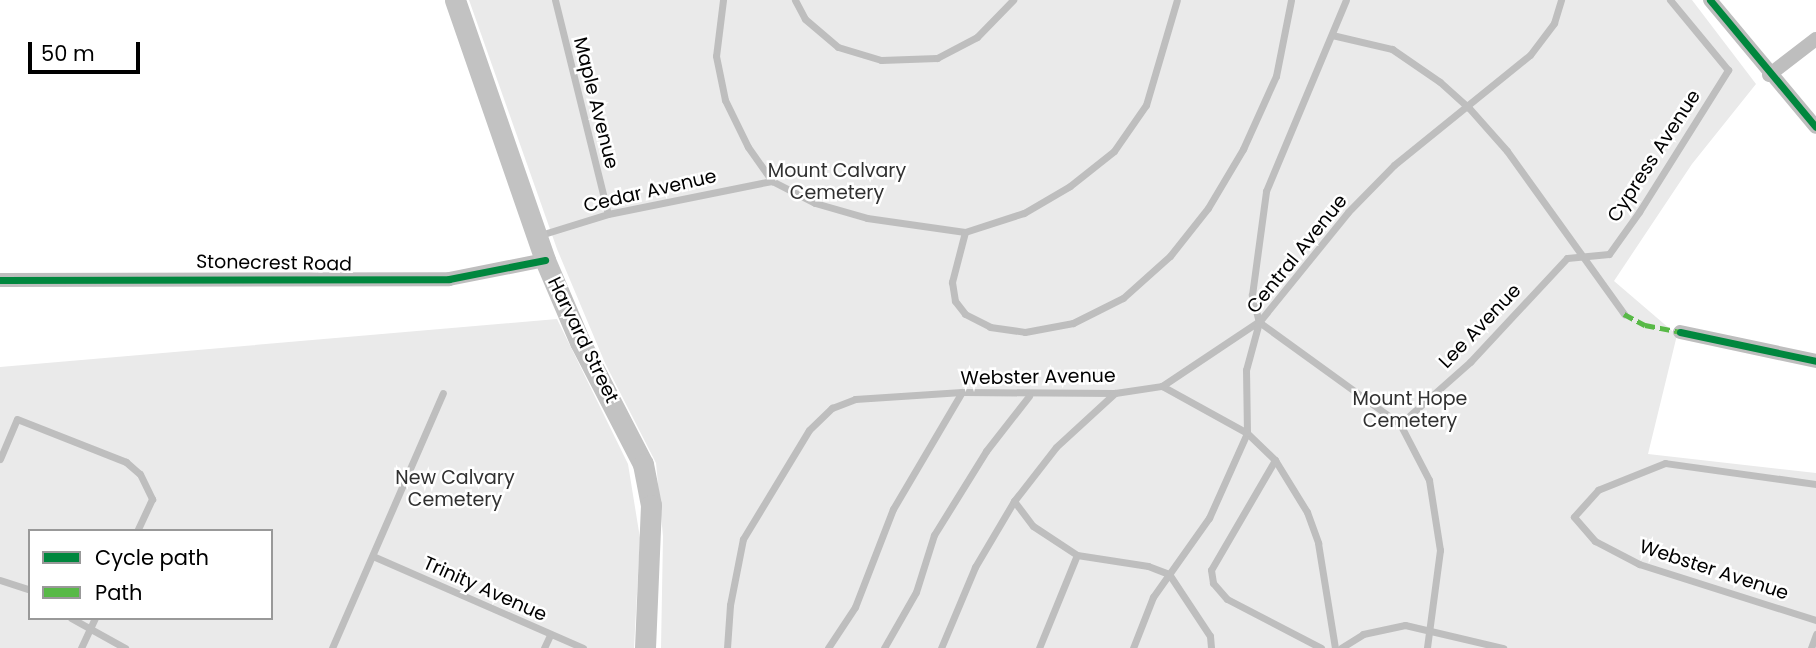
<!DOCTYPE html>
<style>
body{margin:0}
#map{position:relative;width:1816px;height:648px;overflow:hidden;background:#fff;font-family:Poppins,sans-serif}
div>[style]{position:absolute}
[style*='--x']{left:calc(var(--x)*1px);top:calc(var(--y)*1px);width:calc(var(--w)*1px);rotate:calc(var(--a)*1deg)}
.green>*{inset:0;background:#eaeaea}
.lane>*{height:7px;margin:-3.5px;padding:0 3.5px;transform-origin:3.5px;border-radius:3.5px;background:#bebebe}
.street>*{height:14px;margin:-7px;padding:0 7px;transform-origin:7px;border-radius:7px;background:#bebebe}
.secondary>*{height:21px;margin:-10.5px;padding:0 10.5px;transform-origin:10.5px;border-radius:10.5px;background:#c2c2c2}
.quiet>*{height:5px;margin-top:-2.5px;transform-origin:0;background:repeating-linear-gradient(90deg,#58b947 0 10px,transparent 0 15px)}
.cycleway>*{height:7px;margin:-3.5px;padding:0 3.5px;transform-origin:3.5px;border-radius:3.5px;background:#00873e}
span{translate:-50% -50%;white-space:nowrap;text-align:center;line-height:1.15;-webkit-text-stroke:5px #fff;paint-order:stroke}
.street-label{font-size:19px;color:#000}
.park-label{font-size:19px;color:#303030}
.legend{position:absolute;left:28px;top:529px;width:245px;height:91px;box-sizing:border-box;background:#fff;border:2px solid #999;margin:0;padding:9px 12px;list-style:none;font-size:21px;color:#000}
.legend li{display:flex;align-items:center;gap:14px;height:35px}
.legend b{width:35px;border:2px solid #999}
.scale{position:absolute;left:28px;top:42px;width:112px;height:32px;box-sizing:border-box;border:4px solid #000;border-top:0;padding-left:9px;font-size:21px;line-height:24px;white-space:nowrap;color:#000;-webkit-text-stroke:5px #fff;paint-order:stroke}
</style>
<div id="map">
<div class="green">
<i style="clip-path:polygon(469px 0,1692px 0,1756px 84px,1692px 164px,1614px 281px,1677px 335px,1648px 454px,1816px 473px,1816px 648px,661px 648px,663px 536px,656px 463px,605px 363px,557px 249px)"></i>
<i style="clip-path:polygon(evenodd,557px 319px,628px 464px,640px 538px,634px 648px,0 648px,0 367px,557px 319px,30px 531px,271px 531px,271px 618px,30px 618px,30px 531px)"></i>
</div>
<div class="lane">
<i style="--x:555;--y:0;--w:220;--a:76.1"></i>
<i style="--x:723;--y:0;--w:56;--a:97.1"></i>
<i style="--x:716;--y:56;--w:45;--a:78.4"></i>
<i style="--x:725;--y:100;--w:52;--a:63.9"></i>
<i style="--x:748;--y:147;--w:42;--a:54.8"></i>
<i style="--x:772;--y:181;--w:48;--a:27.1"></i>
<i style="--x:815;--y:203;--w:54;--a:16.1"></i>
<i style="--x:867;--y:218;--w:99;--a:8.1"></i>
<i style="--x:965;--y:232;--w:62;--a:-17.9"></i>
<i style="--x:1024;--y:213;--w:53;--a:-30.4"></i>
<i style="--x:1070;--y:186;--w:56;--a:-38.5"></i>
<i style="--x:1114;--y:151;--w:56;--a:-55.2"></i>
<i style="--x:1146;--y:105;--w:109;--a:-73.6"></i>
<i style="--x:795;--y:0;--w:21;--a:62"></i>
<i style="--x:805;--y:19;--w:43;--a:40.3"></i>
<i style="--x:838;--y:47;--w:45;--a:16.8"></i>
<i style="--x:881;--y:60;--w:56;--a:-2"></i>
<i style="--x:937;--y:58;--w:45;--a:-27.7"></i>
<i style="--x:977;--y:37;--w:52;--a:-45.8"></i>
<i style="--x:1332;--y:35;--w:62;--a:13.1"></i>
<i style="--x:1392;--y:49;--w:58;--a:34.5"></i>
<i style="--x:1440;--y:82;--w:39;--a:42"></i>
<i style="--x:1469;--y:108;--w:57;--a:48.5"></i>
<i style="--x:1507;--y:151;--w:201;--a:54.3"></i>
<i style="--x:965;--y:232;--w:52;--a:104.6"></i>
<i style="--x:952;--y:282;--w:19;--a:81"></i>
<i style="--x:955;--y:301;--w:16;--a:52"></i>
<i style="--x:965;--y:314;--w:28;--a:27"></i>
<i style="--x:990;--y:327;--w:35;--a:8"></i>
<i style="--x:1025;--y:332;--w:49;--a:-10.6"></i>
<i style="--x:1073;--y:323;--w:56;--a:-26.6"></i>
<i style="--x:1123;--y:298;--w:63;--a:-41.8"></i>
<i style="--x:1170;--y:256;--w:61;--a:-51.6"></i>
<i style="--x:1208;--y:208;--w:69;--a:-59.3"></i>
<i style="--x:1243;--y:149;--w:80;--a:-65.7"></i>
<i style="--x:1276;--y:76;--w:77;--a:-78.8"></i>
<i style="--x:537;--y:236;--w:74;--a:-17.2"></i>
<i style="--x:608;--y:214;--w:167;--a:-11.4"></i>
<i style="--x:1259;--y:322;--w:174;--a:35.9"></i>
<i style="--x:1400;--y:424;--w:63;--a:62.6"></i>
<i style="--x:1429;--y:480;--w:71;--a:81.1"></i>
<i style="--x:1440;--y:550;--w:99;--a:97.6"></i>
<i style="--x:1259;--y:322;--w:28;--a:-105"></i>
<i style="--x:1252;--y:295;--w:105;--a:-82.3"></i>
<i style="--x:1266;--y:191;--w:207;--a:-67.3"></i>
<i style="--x:1162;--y:386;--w:97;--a:28.9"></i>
<i style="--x:1247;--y:433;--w:39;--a:44"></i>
<i style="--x:1275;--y:460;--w:61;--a:58.4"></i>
<i style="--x:1307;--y:512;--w:33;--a:70"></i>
<i style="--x:1318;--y:543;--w:106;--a:80.8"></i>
<i style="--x:1400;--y:424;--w:94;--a:-41.5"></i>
<i style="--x:1470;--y:362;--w:142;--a:-47"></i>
<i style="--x:1567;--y:258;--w:42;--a:-5.4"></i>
<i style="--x:1609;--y:254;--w:52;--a:-54.5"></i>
<i style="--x:1639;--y:212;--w:168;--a:-57.9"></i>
<i style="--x:1728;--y:70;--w:91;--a:-129.6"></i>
<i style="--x:0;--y:459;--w:43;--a:-67"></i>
<i style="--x:17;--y:419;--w:117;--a:21.5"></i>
<i style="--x:126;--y:462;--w:18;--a:41"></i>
<i style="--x:140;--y:474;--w:28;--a:64"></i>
<i style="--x:152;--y:499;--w:35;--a:115"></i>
<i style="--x:1275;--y:460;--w:127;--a:120.2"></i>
<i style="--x:1211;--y:570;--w:13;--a:81"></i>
<i style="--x:1213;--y:583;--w:21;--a:49"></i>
<i style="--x:1227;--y:599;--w:106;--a:27.5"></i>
<i style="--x:1816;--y:484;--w:152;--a:-172.1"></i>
<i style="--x:1665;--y:463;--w:72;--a:158.1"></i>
<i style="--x:1598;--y:490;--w:36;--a:132"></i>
<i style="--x:1574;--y:517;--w:32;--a:49"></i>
<i style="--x:1595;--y:541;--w:50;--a:27.6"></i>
<i style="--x:1639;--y:564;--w:186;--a:17.6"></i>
<i style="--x:1014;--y:501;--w:31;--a:53"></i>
<i style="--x:1033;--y:526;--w:53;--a:33.4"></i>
<i style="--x:1077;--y:555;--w:72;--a:8.8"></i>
<i style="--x:1148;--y:566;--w:22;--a:21"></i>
<i style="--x:375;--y:557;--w:227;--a:23.6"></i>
<i style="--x:1169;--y:574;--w:74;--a:56.5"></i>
<i style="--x:1210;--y:636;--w:12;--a:85"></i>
<i style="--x:0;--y:580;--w:32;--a:18"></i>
<i style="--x:71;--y:618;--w:62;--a:29.1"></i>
<i style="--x:81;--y:648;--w:33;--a:-65"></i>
<i style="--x:332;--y:648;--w:278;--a:-66.5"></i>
<i style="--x:544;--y:648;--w:14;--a:-65"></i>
<i style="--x:727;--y:648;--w:43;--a:-86"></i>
<i style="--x:730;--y:605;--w:67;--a:-78.9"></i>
<i style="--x:743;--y:539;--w:127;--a:-58.8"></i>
<i style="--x:809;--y:430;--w:32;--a:-44"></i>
<i style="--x:832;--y:408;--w:25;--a:-21"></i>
<i style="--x:855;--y:399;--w:107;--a:-3.7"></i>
<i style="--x:962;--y:392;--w:153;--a:0.4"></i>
<i style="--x:1115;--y:393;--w:48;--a:-8.5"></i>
<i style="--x:1162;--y:386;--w:115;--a:-33.7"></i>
<i style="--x:828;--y:648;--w:49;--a:-56.6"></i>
<i style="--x:855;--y:607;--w:105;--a:-68.8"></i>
<i style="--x:893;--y:509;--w:136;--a:-59.5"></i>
<i style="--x:884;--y:648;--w:64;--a:-60.3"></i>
<i style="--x:916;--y:592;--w:60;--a:-72.5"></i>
<i style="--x:934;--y:535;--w:99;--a:-58.2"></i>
<i style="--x:986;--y:451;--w:70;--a:-52"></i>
<i style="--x:941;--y:648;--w:88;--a:-67.2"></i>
<i style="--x:975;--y:567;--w:77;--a:-59.4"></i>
<i style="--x:1014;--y:501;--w:68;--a:-52.1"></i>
<i style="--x:1056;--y:447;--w:80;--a:-42.5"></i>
<i style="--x:1039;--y:648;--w:100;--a:-67.8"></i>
<i style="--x:1133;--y:648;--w:55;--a:-68.6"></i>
<i style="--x:1153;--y:597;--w:97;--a:-54.7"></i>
<i style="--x:1209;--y:518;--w:93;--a:-65.9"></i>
<i style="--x:1247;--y:433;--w:63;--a:-90.9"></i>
<i style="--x:1246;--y:370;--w:50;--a:-74.8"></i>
<i style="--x:1259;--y:322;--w:141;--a:-51"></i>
<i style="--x:1348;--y:212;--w:66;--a:-45.6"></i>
<i style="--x:1394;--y:165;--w:175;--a:-39"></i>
<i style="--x:1530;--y:55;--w:40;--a:-53"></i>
<i style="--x:1554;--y:23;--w:24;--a:-73"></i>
<i style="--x:1341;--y:648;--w:26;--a:-32"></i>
<i style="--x:1363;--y:634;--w:43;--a:-12.1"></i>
<i style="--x:1405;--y:625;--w:101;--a:13.2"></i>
<i style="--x:1811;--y:648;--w:15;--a:-70"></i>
</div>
<div class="street">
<i style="--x:1710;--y:0;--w:165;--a:50.2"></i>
<i style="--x:1769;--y:75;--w:59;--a:-37.5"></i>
<i style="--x:0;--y:280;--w:449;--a:-0.1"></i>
<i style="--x:449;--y:279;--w:98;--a:-11.2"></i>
<i style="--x:1680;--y:332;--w:139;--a:12"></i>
</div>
<div class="secondary">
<i style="--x:455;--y:0;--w:275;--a:70.9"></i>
<i style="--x:545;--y:260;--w:89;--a:66.9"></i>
<i style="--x:580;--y:342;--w:137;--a:62.7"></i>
<i style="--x:643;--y:464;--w:42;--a:79"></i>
<i style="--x:651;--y:505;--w:143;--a:92.4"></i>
</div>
<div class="quiet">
<i style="--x:1624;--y:314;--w:24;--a:28"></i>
<i style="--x:1645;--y:325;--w:36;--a:11"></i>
</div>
<div class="cycleway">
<i style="--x:1710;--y:0;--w:165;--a:50.2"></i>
<i style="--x:0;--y:280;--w:449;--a:-0.1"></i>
<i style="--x:449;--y:279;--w:98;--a:-11.2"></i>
<i style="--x:1680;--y:332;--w:139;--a:12"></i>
</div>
<div class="street-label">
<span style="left:596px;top:103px;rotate:76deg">Maple Avenue</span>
<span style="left:1654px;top:156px;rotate:-57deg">Cypress Avenue</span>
<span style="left:650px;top:191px;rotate:-13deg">Cedar Avenue</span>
<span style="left:1297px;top:254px;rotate:-51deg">Central Avenue</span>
<span style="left:274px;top:263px;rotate:1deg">Stonecrest Road</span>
<span style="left:1480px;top:326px;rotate:-46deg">Lee Avenue</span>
<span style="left:583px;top:340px;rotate:64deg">Harvard Street</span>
<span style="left:1038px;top:377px;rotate:-1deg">Webster Avenue</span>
<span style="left:1714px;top:570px;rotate:18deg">Webster Avenue</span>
<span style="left:485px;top:589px;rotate:24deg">Trinity Avenue</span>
</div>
<div class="park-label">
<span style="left:837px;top:182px">Mount Calvary<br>Cemetery</span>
<span style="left:1410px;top:410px">Mount Hope<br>Cemetery</span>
<span style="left:455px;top:489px">New Calvary<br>Cemetery</span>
</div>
<ul class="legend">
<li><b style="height:9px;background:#00873e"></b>Cycle path</li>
<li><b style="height:9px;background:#58b947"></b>Path</li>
</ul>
<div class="scale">50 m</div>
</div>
